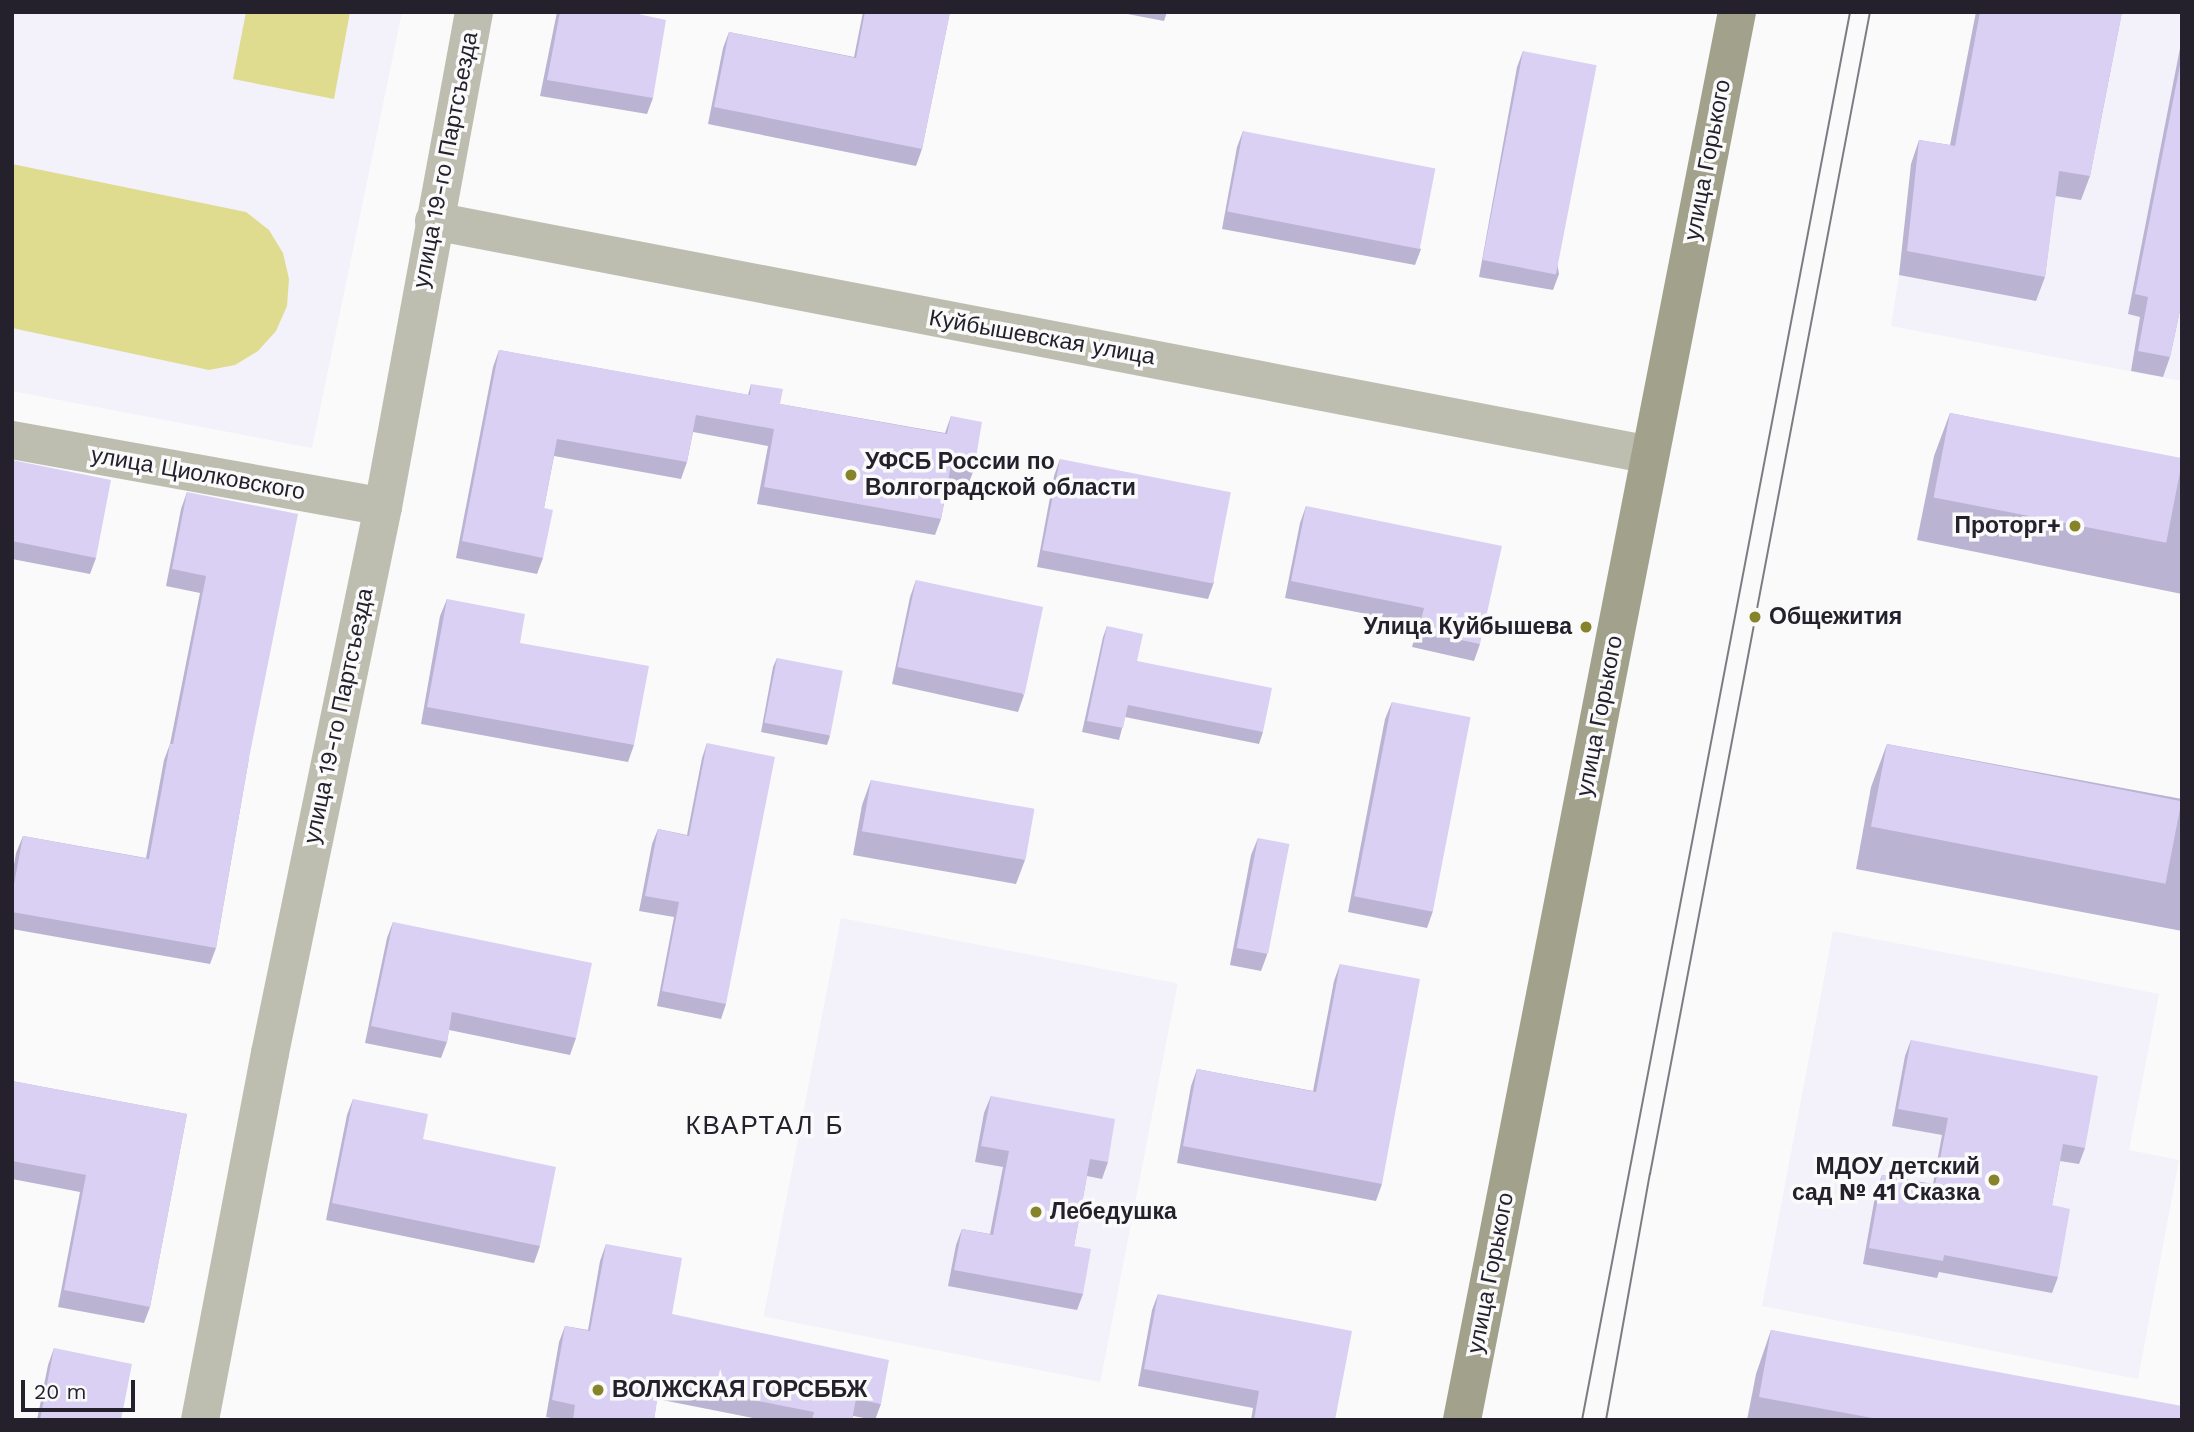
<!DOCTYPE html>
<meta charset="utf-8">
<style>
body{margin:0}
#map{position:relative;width:2194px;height:1432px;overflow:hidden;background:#fafafa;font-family:"Work Sans",sans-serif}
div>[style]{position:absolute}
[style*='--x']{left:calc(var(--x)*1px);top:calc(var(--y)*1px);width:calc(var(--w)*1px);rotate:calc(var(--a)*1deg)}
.built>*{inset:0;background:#f3f1f9;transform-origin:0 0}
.green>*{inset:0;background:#dfdc90}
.street>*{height:38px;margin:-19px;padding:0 19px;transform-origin:19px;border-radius:19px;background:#bebeb0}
.secondary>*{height:38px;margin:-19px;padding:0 19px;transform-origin:19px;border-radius:19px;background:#a1a18c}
.tram>*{height:2px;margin:-1px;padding:0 1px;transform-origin:1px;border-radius:1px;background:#7d7c83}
.wall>*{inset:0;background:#bbb3d2}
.building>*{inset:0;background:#d9d0f4;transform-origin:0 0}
.dots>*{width:19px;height:19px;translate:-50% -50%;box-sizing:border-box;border:4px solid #fafafa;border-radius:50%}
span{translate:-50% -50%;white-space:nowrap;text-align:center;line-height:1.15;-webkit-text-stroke:7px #fafafa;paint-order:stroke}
.street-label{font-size:23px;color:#24212d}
.poi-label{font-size:23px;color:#24212d;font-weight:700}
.left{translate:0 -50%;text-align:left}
.right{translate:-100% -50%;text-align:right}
.quarter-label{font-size:26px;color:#24212d;letter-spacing:2px}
.frame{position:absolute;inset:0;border:14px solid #24212d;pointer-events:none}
.scale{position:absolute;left:21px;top:1380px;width:114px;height:32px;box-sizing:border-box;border:4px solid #24212d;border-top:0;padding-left:9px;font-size:21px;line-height:24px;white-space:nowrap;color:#24212d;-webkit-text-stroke:5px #fafafa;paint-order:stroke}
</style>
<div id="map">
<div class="built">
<i style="clip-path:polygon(12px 12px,402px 12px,312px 448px,12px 391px)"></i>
<i style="clip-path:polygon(1976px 12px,2182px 12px,2182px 381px,1891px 326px,1899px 275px,1946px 169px)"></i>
<i style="left:841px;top:918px;width:343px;height:406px;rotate:11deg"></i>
<i style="clip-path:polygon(1833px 931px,2159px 994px,2129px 1150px,2179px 1160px,2138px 1379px,1762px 1306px)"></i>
</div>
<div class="green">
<i style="clip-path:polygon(246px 12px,350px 12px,334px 99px,233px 79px)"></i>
<i style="clip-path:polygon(12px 164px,246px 212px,269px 230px,283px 253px,289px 279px,287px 306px,276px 331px,258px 351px,235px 365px,209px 370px,12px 328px)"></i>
</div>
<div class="street">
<i style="--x:434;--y:221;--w:1238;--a:10.89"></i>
<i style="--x:12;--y:440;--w:377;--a:10.2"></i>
<i style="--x:200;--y:1420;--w:374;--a:-79.2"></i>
<i style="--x:270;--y:1053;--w:558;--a:-78.31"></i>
<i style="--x:383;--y:507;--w:503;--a:-79.58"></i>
</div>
<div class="secondary">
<i style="--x:1462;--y:1420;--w:1435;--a:-78.95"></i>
</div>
<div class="tram">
<i style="--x:1582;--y:1420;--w:1433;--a:-79.22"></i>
<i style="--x:1606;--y:1420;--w:250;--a:-79.9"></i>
<i style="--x:1650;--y:1174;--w:1183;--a:-79.28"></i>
</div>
<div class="wall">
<i style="clip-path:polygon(557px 12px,639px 12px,653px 98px,647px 114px,540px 96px)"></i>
<i style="clip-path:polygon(863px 12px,950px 12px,922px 149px,916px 166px,708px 124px,723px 48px,729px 32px,854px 57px)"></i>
<i style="clip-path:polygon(1117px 12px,1167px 12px,1164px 21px)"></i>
<i style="clip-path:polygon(1976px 12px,2122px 12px,2090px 176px,2081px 200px,2055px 196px,2045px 277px,2036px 301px,1899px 275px,1911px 164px,1919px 140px,1950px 145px)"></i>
<i style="clip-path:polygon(2182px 38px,2182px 301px,2170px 357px,2163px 377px,2131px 371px,2140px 317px,2128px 314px)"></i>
<i style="clip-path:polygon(1523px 51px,1559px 274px,1553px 290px,1479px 277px,1517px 67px)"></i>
<i style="clip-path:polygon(1243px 131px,1421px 249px,1415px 265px,1222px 229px,1237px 147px)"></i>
<i style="clip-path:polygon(499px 350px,748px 395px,751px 384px,780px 404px,945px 433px,951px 416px,974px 469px,968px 486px,948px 483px,941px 519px,935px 535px,757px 504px,768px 446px,693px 432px,687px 462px,681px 479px,554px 456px,544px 508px,543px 558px,537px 574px,456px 558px,493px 367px)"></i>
<i style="clip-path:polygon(1950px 413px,2182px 460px,2182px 594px,1917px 540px,1934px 456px)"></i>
<i style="clip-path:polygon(1060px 459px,1214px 582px,1208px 599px,1037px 567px,1054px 476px)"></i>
<i style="clip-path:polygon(12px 460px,96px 558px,90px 574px,12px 559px)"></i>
<i style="clip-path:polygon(187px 492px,249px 758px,216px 948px,210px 964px,12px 929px,12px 877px,16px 853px,23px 836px,146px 858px,164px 760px,170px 744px,200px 593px,166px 586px,181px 509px)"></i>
<i style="clip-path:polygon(1306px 506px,1480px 644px,1474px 661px,1412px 647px,1418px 624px,1285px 598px,1300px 523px)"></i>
<i style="clip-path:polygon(916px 580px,1024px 695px,1018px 712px,892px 684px,910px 597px)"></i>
<i style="clip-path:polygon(447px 599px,520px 643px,634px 745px,628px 762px,421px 724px,440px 616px)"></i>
<i style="clip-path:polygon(1107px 626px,1137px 661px,1263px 732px,1259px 744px,1125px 717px,1119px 740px,1082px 732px,1103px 637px)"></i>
<i style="clip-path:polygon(777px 658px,830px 736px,827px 745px,761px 732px,773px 667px)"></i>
<i style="clip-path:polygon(1392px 702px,1433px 911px,1427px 928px,1348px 912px,1385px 719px)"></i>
<i style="clip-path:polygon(707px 743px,726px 1004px,721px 1019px,657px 1006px,674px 917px,639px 911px,652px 844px,658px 829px,687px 835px,702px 758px)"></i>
<i style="clip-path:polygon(1887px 744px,2182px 799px,2182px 931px,1856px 869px,1871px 787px)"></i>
<i style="clip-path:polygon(871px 780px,1025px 860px,1016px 884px,853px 855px,862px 805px)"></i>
<i style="clip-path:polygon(1258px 838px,1267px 955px,1261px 971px,1230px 965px,1251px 855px)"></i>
<i style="clip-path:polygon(393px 922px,576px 1038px,570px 1055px,449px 1030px,447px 1042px,441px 1058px,365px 1043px,387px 938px)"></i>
<i style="clip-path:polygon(1340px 964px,1382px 1184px,1376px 1201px,1177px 1163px,1191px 1086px,1197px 1069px,1313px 1091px,1334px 981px)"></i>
<i style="clip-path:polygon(1911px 1040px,2085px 1148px,2079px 1164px,2060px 1161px,2052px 1205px,2058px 1277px,2052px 1293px,1939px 1272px,1937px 1278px,1863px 1264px,1876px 1191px,1882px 1175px,1933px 1184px,1942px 1135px,1892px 1126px,1905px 1056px)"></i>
<i style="clip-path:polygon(12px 1081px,187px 1114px,150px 1307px,144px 1323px,58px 1307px,80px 1192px,12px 1179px)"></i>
<i style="clip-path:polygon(991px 1096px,1108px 1162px,1102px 1179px,1087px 1176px,1074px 1246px,1083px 1294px,1077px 1310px,948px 1286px,956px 1245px,962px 1229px,990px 1234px,1003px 1167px,975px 1162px,984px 1113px)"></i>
<i style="clip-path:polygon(353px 1099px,423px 1139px,540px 1246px,534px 1263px,326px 1220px,347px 1115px)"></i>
<i style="clip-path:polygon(606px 1244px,672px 1314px,881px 1404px,875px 1420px,853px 1416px,852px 1420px,763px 1420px,657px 1399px,654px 1420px,561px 1420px,546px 1417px,559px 1342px,565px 1326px,588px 1330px,600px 1261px)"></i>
<i style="clip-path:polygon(1158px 1294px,1335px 1420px,1251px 1420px,1253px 1408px,1138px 1386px,1152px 1310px)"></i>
<i style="clip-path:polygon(1771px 1330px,2182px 1420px,1747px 1420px,1756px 1374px)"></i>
<i style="clip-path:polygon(54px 1348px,121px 1420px,37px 1420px,48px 1365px)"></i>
</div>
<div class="building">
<i style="clip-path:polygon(560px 12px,639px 12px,638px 14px,666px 20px,653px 98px,547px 80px)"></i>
<i style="clip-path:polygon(865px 12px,950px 12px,922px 149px,714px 107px,729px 32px,856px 58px)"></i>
<i style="clip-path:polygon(1980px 12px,2122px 12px,2090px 176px,2059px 171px,2045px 277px,1907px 251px,1919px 140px,1955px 146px)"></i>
<i style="left:1523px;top:51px;width:75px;height:213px;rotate:11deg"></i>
<i style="clip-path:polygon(2182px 55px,2182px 301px,2170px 357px,2138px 351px,2148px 297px,2135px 294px)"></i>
<i style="left:1243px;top:131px;width:196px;height:82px;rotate:11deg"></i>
<i style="clip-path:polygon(499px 350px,750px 395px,751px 384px,783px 389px,780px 404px,947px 434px,951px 416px,982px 422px,974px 469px,951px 465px,941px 519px,764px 487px,774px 429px,696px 415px,687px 462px,557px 439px,544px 508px,553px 510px,543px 558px,462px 541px)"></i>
<i style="left:1950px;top:413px;width:237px;height:86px;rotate:11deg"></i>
<i style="left:1060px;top:459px;width:174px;height:93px;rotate:11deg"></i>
<i style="clip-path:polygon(12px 460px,111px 480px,96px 558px,12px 541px)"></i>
<i style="clip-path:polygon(187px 492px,298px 514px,249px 758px,216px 948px,12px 912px,12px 895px,23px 836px,149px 859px,170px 744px,173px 744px,206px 576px,172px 569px)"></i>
<i style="clip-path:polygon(1306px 506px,1502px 546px,1480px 644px,1418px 631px,1424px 608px,1291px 581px)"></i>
<i style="left:916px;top:580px;width:130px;height:89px;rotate:12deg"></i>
<i style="clip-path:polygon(447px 599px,525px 614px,520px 643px,649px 666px,634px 745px,427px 707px)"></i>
<i style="clip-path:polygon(1107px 626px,1143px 634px,1137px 661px,1272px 688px,1263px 732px,1128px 705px,1123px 728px,1087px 721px)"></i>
<i style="left:777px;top:658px;width:67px;height:66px;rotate:11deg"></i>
<i style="left:1392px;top:702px;width:80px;height:198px;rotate:11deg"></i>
<i style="clip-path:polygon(707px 743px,775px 757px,726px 1004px,662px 991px,679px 902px,645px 896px,658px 829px,689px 836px)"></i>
<i style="left:1887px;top:744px;width:300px;height:84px;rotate:11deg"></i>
<i style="left:871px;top:780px;width:166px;height:52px;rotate:10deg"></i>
<i style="left:1258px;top:838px;width:32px;height:112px;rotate:11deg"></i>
<i style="clip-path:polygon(393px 922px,592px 963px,576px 1038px,452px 1012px,447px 1042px,371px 1026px)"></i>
<i style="clip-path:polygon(1340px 964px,1420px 979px,1382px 1184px,1183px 1146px,1197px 1069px,1316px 1092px)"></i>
<i style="clip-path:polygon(1911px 1040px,2098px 1076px,2085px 1148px,2063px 1144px,2052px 1205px,2070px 1209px,2058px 1277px,1944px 1255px,1943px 1261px,1869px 1248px,1882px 1175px,1935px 1185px,1948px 1118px,1898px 1109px)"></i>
<i style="clip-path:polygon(12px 1081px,187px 1114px,150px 1307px,64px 1290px,86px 1175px,12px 1161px)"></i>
<i style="clip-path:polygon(991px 1096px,1115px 1119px,1108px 1162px,1090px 1159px,1074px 1246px,1091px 1249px,1083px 1294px,954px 1270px,962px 1229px,993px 1235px,1009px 1151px,981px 1146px)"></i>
<i style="clip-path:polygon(353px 1099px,428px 1114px,423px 1139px,556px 1167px,540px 1246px,332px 1203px)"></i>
<i style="clip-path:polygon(606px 1244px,682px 1258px,672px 1314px,889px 1360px,881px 1404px,856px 1399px,852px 1420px,812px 1420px,814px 1412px,660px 1382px,654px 1420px,573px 1420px,575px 1405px,552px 1400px,565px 1326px,590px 1331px)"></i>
<i style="clip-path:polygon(1158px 1294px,1352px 1331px,1335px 1420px,1254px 1420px,1259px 1391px,1144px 1369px)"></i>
<i style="clip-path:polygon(1771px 1330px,2182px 1406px,2182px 1420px,1883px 1420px,1759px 1397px)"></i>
<i style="clip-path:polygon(54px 1348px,132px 1364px,121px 1420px,40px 1420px)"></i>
</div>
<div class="dots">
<i style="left:851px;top:475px;background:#87832b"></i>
<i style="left:2075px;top:526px;background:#87832b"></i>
<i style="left:1755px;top:617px;background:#87832b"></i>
<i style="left:1586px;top:627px;background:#87832b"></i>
<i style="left:1994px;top:1180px;background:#87832b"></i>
<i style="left:1036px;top:1212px;background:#87832b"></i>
<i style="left:598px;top:1390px;background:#87832b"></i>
</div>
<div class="street-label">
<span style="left:446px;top:160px;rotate:-79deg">улица 19-го Партсъезда</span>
<span style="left:1708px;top:160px;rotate:-79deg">улица Горького</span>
<span style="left:1042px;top:338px;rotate:10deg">Куйбышевская улица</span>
<span style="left:198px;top:474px;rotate:10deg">улица Циолковского</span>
<span style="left:339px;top:716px;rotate:-78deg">улица 19-го Партсъезда</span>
<span style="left:1600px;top:716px;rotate:-79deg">улица Горького</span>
<span style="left:1491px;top:1273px;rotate:-79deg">улица Горького</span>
</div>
<div class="poi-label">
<span class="left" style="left:865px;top:475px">УФСБ России по<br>Волгоградской области</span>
<span class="right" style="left:2061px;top:526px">Проторг+</span>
<span class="left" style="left:1769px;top:617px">Общежития</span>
<span class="right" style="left:1572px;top:627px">Улица Куйбышева</span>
<span class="right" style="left:1980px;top:1180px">МДОУ детский<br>сад № 41 Сказка</span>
<span class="left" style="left:1050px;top:1212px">Лебедушка</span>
<span class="left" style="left:612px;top:1390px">ВОЛЖСКАЯ ГОРСББЖ</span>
</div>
<div class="quarter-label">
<span style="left:765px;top:1126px">КВАРТАЛ Б</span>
</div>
<div class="frame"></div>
<div class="scale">20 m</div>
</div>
